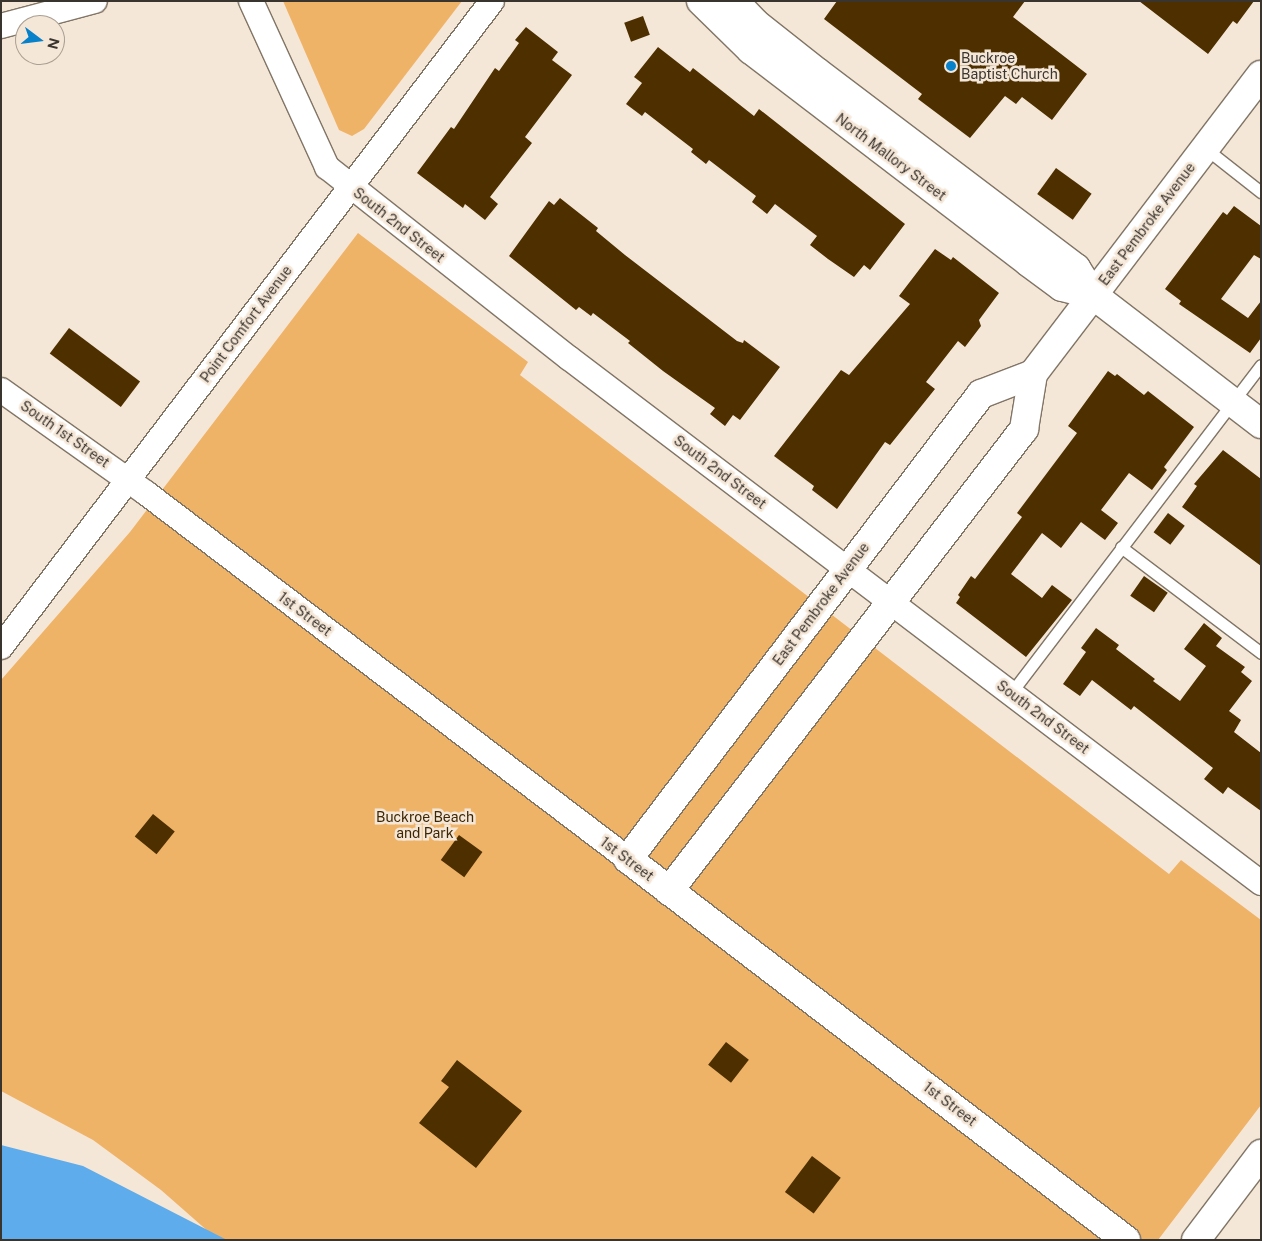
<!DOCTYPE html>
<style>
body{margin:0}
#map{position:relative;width:1262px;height:1241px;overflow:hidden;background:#f5e7d7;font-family:"Public Sans",sans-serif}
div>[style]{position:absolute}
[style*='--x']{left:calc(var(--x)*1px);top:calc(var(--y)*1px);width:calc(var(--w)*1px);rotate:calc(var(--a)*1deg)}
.green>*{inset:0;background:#efb368}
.water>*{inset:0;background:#5eaceb}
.building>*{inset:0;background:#4e3000;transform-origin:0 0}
.roads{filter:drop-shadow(1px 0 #817566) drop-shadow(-1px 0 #817566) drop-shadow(0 1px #817566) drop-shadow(0 -1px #817566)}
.lane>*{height:11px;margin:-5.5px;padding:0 5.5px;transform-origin:5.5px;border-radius:5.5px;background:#fff}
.street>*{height:24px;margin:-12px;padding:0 12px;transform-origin:12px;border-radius:12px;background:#fff}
.secondary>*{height:28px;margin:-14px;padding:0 14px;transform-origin:14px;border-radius:14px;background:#fff}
.dots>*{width:14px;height:14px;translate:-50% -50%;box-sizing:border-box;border:2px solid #f5e7d7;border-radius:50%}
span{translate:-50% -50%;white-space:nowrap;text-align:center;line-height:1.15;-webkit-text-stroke:5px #f5e7d7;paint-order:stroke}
.poi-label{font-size:14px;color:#3a342e}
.left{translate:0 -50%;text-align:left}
.street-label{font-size:14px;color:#3a342e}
.park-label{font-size:14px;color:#3e2603}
.frame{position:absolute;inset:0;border:2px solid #3a342e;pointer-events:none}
.north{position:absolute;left:15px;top:15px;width:50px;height:50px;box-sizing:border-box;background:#f5e7d7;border:1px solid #aa9f93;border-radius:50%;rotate:105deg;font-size:14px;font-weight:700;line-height:20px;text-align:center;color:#3a342e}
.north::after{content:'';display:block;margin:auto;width:18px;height:22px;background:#0781c9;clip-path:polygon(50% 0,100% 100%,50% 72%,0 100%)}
</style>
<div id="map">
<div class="green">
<i style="clip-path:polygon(283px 1px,462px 1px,364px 129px,352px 136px,339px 130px)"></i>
<i style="clip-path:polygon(358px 233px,528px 362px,520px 375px,1169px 874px,1181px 860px,1261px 920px,1261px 1105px,1158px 1240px,218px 1240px,161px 1190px,93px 1140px,1px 1091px,1px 680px,130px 532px)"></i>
</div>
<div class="water">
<i style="clip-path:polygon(1px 1145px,83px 1166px,227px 1240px,1px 1240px)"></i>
</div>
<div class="building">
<i style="clip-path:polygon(837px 1px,1025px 1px,1013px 17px,1087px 74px,1052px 120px,1022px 97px,1016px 104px,1005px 96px,970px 138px,918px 99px,922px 94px,824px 19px)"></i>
<i style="clip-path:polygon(1139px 1px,1254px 1px,1237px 24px,1233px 21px,1208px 54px)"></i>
<i style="left:643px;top:16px;width:20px;height:20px;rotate:70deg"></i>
<i style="clip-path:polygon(526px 27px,558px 52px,552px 60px,572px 75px,525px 137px,532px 143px,490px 197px,498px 204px,485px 220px,465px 204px,463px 208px,417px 173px,451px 127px,454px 129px,495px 68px,499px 71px,519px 43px,515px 40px)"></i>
<i style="clip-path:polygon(658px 47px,690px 72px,693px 68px,754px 116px,759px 109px,905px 224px,870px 270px,864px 265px,854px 277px,828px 259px,810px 245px,817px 236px,775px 204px,767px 214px,752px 202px,756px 196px,709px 160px,706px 164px,691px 152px,693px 149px,645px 112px,642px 116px,626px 104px,642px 83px,634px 77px)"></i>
<i style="left:1056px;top:168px;width:44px;height:32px;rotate:36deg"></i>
<i style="clip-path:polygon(560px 198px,598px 228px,596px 231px,625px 255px,737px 341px,743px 343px,744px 340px,780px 367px,740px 420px,733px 415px,725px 426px,710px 414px,715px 408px,663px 371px,628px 343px,630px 341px,593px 313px,591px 316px,579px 307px,576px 310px,509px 256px,549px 201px,554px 205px)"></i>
<i style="clip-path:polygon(1234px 206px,1261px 226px,1261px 259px,1254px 255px,1221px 299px,1248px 318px,1261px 301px,1261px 338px,1250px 353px,1179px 304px,1181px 301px,1165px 289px,1223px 212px,1227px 215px)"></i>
<i style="clip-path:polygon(935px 249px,951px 260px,953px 257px,999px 293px,979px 320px,981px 326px,965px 347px,958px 341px,926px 382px,935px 389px,890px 445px,885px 442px,837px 509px,812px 490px,814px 486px,774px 456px,841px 370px,849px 375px,910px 304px,899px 296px)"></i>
<i style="left:69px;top:328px;width:89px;height:32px;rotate:37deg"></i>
<i style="clip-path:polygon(1108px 371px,1115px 376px,1117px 374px,1144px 395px,1148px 391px,1194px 427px,1164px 467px,1167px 470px,1152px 490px,1129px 473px,1101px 510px,1118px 523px,1105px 540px,1081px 522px,1061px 548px,1042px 533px,1011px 574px,1042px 598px,1052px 585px,1072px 600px,1026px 657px,956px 603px,960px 597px,958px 595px,971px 576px,975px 579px,1022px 517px,1017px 513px,1077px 433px,1068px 426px)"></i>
<i style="clip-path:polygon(1223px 450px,1261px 479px,1261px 566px,1182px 507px,1197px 486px,1194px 484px)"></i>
<i style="left:1168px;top:513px;width:21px;height:24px;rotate:37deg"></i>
<i style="left:1144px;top:576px;width:29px;height:24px;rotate:35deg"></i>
<i style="clip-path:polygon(1204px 623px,1222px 638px,1216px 646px,1245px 667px,1241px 672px,1252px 681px,1229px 711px,1241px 720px,1234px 732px,1261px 753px,1261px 811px,1228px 787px,1223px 794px,1204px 779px,1213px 768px,1134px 706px,1131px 710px,1092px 680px,1080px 696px,1063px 684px,1086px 652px,1081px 648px,1096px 628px,1119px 645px,1116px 649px,1155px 679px,1153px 681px,1180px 701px,1206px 666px,1184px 649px)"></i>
<i style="left:153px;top:814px;width:28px;height:29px;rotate:39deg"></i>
<i style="left:459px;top:835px;width:29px;height:31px;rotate:36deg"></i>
<i style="left:726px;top:1042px;width:29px;height:29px;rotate:38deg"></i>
<i style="clip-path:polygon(457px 1060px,522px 1111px,476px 1168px,419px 1123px,449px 1087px,441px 1081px)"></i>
<i style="left:812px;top:1156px;width:36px;height:45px;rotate:37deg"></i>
</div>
<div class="roads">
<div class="lane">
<i style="--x:1205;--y:148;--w:71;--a:38.2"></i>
<i style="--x:1121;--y:547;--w:176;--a:37.1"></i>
<i style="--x:1011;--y:693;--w:412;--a:-52.7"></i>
</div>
<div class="street">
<i style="--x:251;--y:1;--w:183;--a:65.4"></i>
<i style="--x:327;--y:167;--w:308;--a:38.3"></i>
<i style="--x:569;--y:358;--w:869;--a:37.19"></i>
<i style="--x:1;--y:26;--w:97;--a:-14.9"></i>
<i style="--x:1;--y:390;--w:178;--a:35.4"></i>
<i style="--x:146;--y:493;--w:605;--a:37.21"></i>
<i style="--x:1;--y:647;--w:811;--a:-52.76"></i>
</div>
<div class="secondary">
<i style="--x:701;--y:1;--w:70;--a:44.4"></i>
<i style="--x:751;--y:50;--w:349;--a:37.4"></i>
<i style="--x:1028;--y:262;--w:42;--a:36.3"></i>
<i style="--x:1062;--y:287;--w:32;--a:14"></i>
<i style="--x:734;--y:1;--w:30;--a:46"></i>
<i style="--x:755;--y:23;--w:79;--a:38.3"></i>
<i style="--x:817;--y:72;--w:325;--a:37.1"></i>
<i style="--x:1076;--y:268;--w:32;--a:58"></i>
<i style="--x:1093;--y:295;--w:212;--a:37.5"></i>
<i style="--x:1033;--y:374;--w:56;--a:159"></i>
<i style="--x:981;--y:394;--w:584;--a:127.2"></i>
<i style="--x:628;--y:859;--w:627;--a:37.42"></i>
<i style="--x:669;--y:891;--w:583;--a:-52.46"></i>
<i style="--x:1024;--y:429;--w:56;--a:-80.7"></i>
<i style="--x:1033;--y:374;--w:376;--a:-52.7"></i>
<i style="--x:1196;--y:1240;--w:108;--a:-52.9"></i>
</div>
</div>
<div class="dots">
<i style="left:951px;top:66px;background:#0781c9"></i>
</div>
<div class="poi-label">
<span class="left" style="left:961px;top:66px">Buckroe<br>Baptist Church</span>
</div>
<div class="street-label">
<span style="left:891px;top:157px;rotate:37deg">North Mallory Street</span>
<span style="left:1147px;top:224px;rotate:-53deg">East Pembroke Avenue</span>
<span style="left:399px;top:225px;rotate:38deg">South 2nd Street</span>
<span style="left:246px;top:324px;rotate:-53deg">Point Comfort Avenue</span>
<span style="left:65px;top:434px;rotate:35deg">South 1st Street</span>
<span style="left:720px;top:472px;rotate:37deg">South 2nd Street</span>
<span style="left:821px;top:604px;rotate:-53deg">East Pembroke Avenue</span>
<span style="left:305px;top:614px;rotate:37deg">1st Street</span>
<span style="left:1043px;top:717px;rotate:37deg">South 2nd Street</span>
<span style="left:627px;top:859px;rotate:37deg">1st Street</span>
<span style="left:950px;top:1104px;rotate:37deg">1st Street</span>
</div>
<div class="park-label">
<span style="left:425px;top:825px">Buckroe Beach<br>and Park</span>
</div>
<div class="frame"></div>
<div class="north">N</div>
</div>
